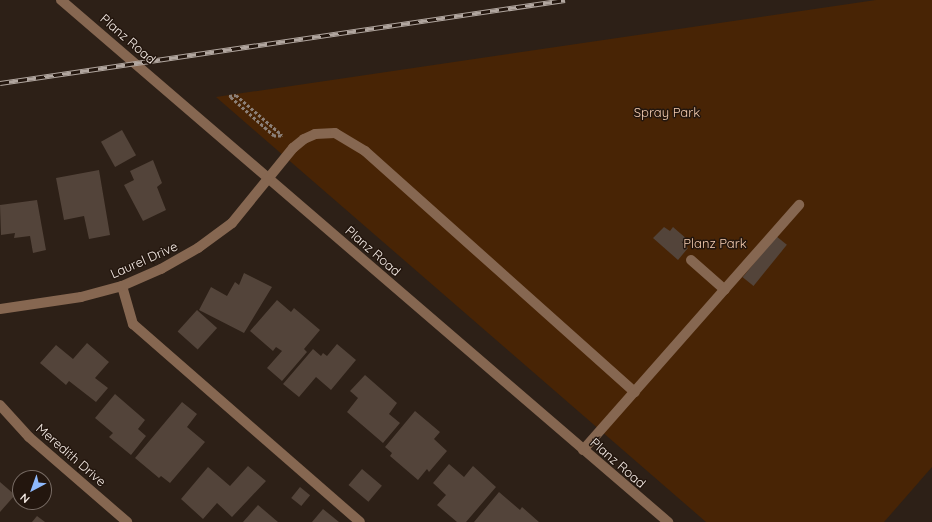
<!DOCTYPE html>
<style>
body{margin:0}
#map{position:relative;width:932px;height:522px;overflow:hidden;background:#2d2017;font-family:Quicksand,sans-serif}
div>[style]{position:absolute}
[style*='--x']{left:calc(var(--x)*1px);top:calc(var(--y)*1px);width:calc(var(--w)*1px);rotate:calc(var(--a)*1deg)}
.green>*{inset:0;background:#482405}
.building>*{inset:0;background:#53443a;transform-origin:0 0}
.path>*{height:2.5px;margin-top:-1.25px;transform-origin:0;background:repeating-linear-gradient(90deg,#8c8078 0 3px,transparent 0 5px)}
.minor>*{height:10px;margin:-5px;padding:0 5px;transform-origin:5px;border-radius:5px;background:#866751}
.rail>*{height:4.5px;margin-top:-2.25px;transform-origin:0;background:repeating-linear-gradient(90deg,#23160e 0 9px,#b1a69f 0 18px);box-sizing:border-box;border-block:1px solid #b1a69f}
span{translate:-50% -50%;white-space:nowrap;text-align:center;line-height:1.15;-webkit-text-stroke:3px #23160e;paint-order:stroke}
.street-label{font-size:13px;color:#f7ede7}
.park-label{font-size:13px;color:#f6ceb3}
.north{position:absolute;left:12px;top:470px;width:40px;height:40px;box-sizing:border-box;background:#23160e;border:1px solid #786c65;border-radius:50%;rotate:221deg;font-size:11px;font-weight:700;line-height:16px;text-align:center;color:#f7ede7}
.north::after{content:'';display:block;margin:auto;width:14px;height:18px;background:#8eb9fc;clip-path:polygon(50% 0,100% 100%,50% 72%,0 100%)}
</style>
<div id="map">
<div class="green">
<i style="clip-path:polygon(876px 0,932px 0,932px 467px,884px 522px,706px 522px,216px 97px)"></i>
</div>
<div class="building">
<i style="left:122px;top:130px;width:29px;height:24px;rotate:61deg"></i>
<i style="clip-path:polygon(153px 160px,162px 183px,157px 187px,166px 210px,143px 221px,124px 185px,134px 180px,130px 171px)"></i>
<i style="clip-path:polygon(99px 170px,110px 235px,89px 239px,84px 216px,64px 220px,56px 178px)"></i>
<i style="clip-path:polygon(37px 200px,46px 250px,33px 253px,30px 236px,14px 238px,15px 233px,1px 235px,0 205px)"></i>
<i style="clip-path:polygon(664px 227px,670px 231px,673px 227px,688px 240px,684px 245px,688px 248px,678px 260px,653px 238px)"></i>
<i style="left:776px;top:236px;width:14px;height:53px;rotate:39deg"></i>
<i style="clip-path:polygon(244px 273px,272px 287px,244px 333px,199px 310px,211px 287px,227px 296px,235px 282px,239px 285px)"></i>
<i style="clip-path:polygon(277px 300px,291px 312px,294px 308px,320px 330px,304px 349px,307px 352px,282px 381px,267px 368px,282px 351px,276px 347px,273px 351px,250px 331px)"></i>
<i style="left:197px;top:310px;width:27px;height:29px;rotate:42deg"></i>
<i style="clip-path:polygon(87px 343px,109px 362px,95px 378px,108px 388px,96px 402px,69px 381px,66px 385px,40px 363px,56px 345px,73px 359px)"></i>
<i style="clip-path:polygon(337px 344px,356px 360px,331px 390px,316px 377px,299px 397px,283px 384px,313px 349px,321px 356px,323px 353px,327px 356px)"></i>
<i style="clip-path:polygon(365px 375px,397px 403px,389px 414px,400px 423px,383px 443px,347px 412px,358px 398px,350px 391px)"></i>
<i style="clip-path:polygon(115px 394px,145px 420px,138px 429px,146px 436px,131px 455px,109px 437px,113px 433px,95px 418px)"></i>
<i style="clip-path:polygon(182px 402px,197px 414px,187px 427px,205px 442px,170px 483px,161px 476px,159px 478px,135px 458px)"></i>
<i style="clip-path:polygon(415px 411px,440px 432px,434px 439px,447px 451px,429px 472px,427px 469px,418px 480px,390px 456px,392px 453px,385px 447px)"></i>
<i style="clip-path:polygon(449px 464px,464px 477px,473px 466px,496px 487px,466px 522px,457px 522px,437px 505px,446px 495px,433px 483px)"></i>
<i style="clip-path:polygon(248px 466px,266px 481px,232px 517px,217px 503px,203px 519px,181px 499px,208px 467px,230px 486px)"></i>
<i style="left:362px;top:469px;width:26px;height:21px;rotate:40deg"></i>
<i style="clip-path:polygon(0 482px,15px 495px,0 512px)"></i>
<i style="left:300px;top:487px;width:13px;height:14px;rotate:39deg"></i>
<i style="clip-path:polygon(499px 492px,520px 510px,522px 507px,539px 522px,474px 522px)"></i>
<i style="clip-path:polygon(258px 505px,278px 522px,243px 522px)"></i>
<i style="clip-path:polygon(323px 509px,339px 522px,312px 522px)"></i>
<i style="clip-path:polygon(37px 516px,45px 522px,32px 522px)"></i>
</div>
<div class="path">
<i style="--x:236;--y:95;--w:61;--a:41"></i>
<i style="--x:282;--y:135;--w:1;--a:135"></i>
<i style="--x:281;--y:136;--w:7;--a:180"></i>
<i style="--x:274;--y:136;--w:60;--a:-138.4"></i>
<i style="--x:229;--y:96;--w:7;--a:-8"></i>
</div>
<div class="minor">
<i style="--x:61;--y:0;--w:801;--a:40.69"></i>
<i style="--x:691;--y:260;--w:45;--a:41.4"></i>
<i style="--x:122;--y:286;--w:40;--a:74"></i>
<i style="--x:133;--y:324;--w:301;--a:41.1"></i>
<i style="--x:0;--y:309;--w:82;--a:-8.4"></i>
<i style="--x:81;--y:297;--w:42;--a:-15"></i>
<i style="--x:122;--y:286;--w:43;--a:-23.6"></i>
<i style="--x:161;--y:269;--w:43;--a:-29.6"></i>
<i style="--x:198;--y:248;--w:42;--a:-36.3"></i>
<i style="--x:232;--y:223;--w:97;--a:-50.9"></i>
<i style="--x:293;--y:148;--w:14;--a:-39"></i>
<i style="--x:304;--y:139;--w:12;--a:-24"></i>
<i style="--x:315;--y:134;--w:20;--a:-3"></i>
<i style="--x:335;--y:133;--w:35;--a:31"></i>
<i style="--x:365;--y:151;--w:362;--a:41.8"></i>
<i style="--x:0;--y:405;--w:43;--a:47.8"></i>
<i style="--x:29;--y:437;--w:130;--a:40.9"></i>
<i style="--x:583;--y:450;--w:327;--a:-48.6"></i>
</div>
<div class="rail">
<i style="--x:0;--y:83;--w:571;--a:-8.36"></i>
</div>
<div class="street-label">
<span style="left:128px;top:39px;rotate:41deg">Planz Road</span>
<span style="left:373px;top:251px;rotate:41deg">Planz Road</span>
<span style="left:144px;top:260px;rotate:-24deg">Laurel Drive</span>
<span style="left:71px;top:455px;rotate:41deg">Meredith Drive</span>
<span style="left:618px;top:463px;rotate:41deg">Planz Road</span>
</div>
<div class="park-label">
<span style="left:667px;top:112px">Spray Park</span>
<span style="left:715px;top:243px">Planz Park</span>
</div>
<div class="north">N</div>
</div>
